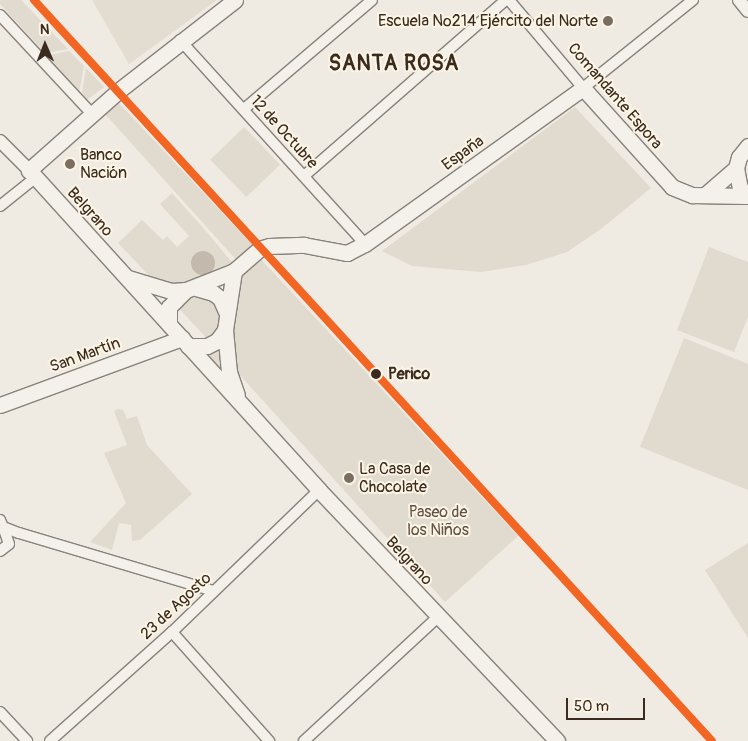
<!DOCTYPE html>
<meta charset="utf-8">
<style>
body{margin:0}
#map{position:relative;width:748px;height:741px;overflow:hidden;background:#efebe2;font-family:Pangolin,sans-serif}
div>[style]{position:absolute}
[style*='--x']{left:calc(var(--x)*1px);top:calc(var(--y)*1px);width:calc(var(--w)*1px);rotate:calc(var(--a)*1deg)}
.built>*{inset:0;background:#e3dcd0}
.green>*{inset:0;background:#e1dace;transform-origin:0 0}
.water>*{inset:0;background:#c3baad}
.round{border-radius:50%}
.roads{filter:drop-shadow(1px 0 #87827b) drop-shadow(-1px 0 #87827b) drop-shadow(0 1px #87827b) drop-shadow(0 -1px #87827b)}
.minor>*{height:10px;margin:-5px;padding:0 5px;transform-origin:5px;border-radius:5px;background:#f4f1ea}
.tertiary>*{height:12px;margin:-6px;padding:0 6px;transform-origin:6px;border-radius:6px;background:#f4f1ea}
.secondary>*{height:15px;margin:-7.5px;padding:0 7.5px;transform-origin:7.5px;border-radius:7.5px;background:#f4f1ea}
.rail-1>*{height:8px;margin:-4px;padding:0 4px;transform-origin:4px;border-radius:4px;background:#f26522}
.dots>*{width:14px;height:14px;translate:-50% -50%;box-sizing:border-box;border:2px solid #fcf5e5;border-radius:50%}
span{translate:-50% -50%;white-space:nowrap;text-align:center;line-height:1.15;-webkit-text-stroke:4px #fcf5e5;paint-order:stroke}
.poi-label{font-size:16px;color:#3b2a1e}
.right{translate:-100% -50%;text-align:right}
.left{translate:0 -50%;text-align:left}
.street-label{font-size:16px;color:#3b2a1e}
.stop-label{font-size:16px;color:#3b2a1e;font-weight:700}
.park-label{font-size:16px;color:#625346}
.district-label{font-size:21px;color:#3b2a1e;font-weight:700;letter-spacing:1px}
.north{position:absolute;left:20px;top:20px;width:50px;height:50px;-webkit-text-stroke:4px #fcf5e5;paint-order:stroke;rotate:359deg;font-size:14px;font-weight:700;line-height:20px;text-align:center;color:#3b2a1e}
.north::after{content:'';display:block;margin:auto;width:18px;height:22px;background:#3b2a1e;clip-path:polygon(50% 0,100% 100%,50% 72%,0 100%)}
.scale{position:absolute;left:566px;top:698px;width:79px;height:22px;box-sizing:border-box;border:2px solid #3b2a1e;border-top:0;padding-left:6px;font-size:15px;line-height:18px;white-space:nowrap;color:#3b2a1e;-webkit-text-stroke:4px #fcf5e5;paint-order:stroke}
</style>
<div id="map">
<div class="built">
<i style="clip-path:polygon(92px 0,217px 0,129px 64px)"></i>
</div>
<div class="green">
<i style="clip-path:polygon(0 0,21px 0,68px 49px,45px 53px,0 4px)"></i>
<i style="clip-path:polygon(69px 51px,84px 66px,79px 93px,46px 56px)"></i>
<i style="clip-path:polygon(86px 68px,104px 87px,87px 100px,82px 93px)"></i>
<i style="clip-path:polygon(118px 102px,256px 249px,239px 263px,105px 114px)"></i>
<i style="clip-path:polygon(575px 107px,651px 188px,601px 229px,567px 252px,526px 265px,481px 272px,412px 266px,382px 251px)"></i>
<i style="left:244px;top:127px;width:52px;height:47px;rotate:46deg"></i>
<i style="clip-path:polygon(172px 193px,205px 230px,235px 266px,196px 285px,156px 283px,118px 243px,142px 220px,163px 240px,167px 236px,177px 247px,189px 236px,160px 204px)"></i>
<i style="clip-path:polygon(709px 247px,748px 262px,748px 317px,734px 352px,677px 330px)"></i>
<i style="clip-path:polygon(258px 256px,518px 536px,445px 602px,238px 373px,233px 359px,232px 332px,236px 282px)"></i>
<i style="clip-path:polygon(188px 292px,215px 296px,225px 321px,210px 342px,174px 303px)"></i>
<i style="clip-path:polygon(684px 338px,748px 364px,748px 490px,640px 447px)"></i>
<i style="clip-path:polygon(220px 349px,224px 380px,202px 357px)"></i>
<i style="clip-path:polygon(118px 409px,123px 410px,127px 419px,137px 416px,147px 445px,192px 494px,140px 540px,132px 541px,131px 525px,119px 523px,112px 550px,90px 542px,126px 503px,104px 453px,127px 445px,114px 411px)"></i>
<i style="clip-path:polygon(748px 543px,748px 638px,705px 570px)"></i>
</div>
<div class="water">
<i class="round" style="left:191px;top:251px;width:24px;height:24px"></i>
</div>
<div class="roads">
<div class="minor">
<i style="--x:509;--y:0;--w:115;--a:49.9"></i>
<i style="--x:583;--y:88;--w:141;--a:-38.7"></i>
<i style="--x:0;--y:15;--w:134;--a:47.1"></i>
<i style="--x:180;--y:40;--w:275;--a:47.8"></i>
<i style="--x:244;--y:109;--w:168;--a:-40.4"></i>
<i style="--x:304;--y:176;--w:268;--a:-41.1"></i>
<i style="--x:0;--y:206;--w:45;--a:-38.7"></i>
<i style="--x:0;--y:520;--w:8;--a:67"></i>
<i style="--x:3;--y:527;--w:17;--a:21"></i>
<i style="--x:19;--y:533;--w:203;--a:16.6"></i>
<i style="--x:0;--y:551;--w:11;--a:-38"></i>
<i style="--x:9;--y:544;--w:18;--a:-109"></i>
<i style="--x:172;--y:632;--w:146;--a:48.3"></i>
<i style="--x:0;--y:712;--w:40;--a:47"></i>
<i style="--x:50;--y:741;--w:164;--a:-41.8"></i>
<i style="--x:172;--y:632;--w:204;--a:-44"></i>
<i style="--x:304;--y:741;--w:183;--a:-42.8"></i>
</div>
<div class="tertiary">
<i style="--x:739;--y:0;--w:14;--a:51"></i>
<i style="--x:0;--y:141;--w:41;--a:45"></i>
</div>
<div class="secondary">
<i style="--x:235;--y:0;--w:150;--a:142.1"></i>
<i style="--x:117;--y:92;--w:118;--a:138.4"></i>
<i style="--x:29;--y:170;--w:432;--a:47.8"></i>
<i style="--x:319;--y:490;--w:346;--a:46.5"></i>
<i style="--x:748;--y:146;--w:14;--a:129"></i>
<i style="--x:739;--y:157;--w:11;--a:105"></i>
<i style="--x:736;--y:168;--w:20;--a:79"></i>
<i style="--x:740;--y:188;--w:11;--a:45"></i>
<i style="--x:705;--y:195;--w:41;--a:-41.1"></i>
<i style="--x:234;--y:271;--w:60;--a:98.7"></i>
<i style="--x:225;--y:330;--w:42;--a:84.6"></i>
<i style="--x:229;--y:372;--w:24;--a:71"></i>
<i style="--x:128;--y:278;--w:45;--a:16.8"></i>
<i style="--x:171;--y:291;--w:15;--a:-4"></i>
<i style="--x:186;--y:290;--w:52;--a:-21.6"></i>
<i style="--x:234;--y:271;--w:33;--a:-41"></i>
<i style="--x:259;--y:249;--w:10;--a:-17"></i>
<i style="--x:269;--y:246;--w:35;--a:-2"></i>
<i style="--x:304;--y:245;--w:44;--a:10.5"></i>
<i style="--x:347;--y:253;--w:20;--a:-27"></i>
<i style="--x:365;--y:244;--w:268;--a:-35.6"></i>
<i style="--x:583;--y:88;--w:133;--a:48"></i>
<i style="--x:672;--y:187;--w:22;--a:22"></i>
<i style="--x:692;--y:195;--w:55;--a:1"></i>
<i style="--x:196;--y:288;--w:18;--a:16"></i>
<i style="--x:213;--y:293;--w:9;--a:36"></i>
<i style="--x:220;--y:298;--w:17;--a:66"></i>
<i style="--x:169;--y:324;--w:17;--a:-90"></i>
<i style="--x:169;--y:307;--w:24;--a:-45"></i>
<i style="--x:188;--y:346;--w:19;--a:0"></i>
<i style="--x:207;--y:346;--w:11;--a:-27"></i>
<i style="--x:217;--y:341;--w:14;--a:-54"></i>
<i style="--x:0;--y:405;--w:194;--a:-20.2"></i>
</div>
</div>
<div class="rail-1">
<i style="--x:34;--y:0;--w:1004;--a:47.54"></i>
</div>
<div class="dots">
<i style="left:608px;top:21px;background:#7a6e63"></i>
<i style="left:70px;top:164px;background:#7a6e63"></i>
<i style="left:376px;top:374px;background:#3b2a1e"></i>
<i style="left:349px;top:478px;background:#7a6e63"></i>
</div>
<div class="poi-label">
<span class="right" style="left:598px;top:21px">Escuela Nº214 Ejército del Norte</span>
<span class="left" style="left:80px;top:164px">Banco<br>Nación</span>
<span class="left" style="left:359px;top:478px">La Casa de<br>Chocolate</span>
</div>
<div class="street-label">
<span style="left:615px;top:96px;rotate:49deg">Comandante Espora</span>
<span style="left:284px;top:132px;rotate:48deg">12 de Octubre</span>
<span style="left:463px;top:153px;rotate:-36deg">España</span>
<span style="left:90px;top:212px;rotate:48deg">Belgrano</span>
<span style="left:85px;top:355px;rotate:-20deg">San Martín</span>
<span style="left:409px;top:561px;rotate:47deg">Belgrano</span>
<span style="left:176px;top:606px;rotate:-43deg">23 de Agosto</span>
</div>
<div class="stop-label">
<span class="left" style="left:388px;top:374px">Perico</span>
</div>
<div class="park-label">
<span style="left:438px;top:521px">Paseo de<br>los Niños</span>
</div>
<div class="district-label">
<span style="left:394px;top:64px">SANTA ROSA</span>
</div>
<div class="north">N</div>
<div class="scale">50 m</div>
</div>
